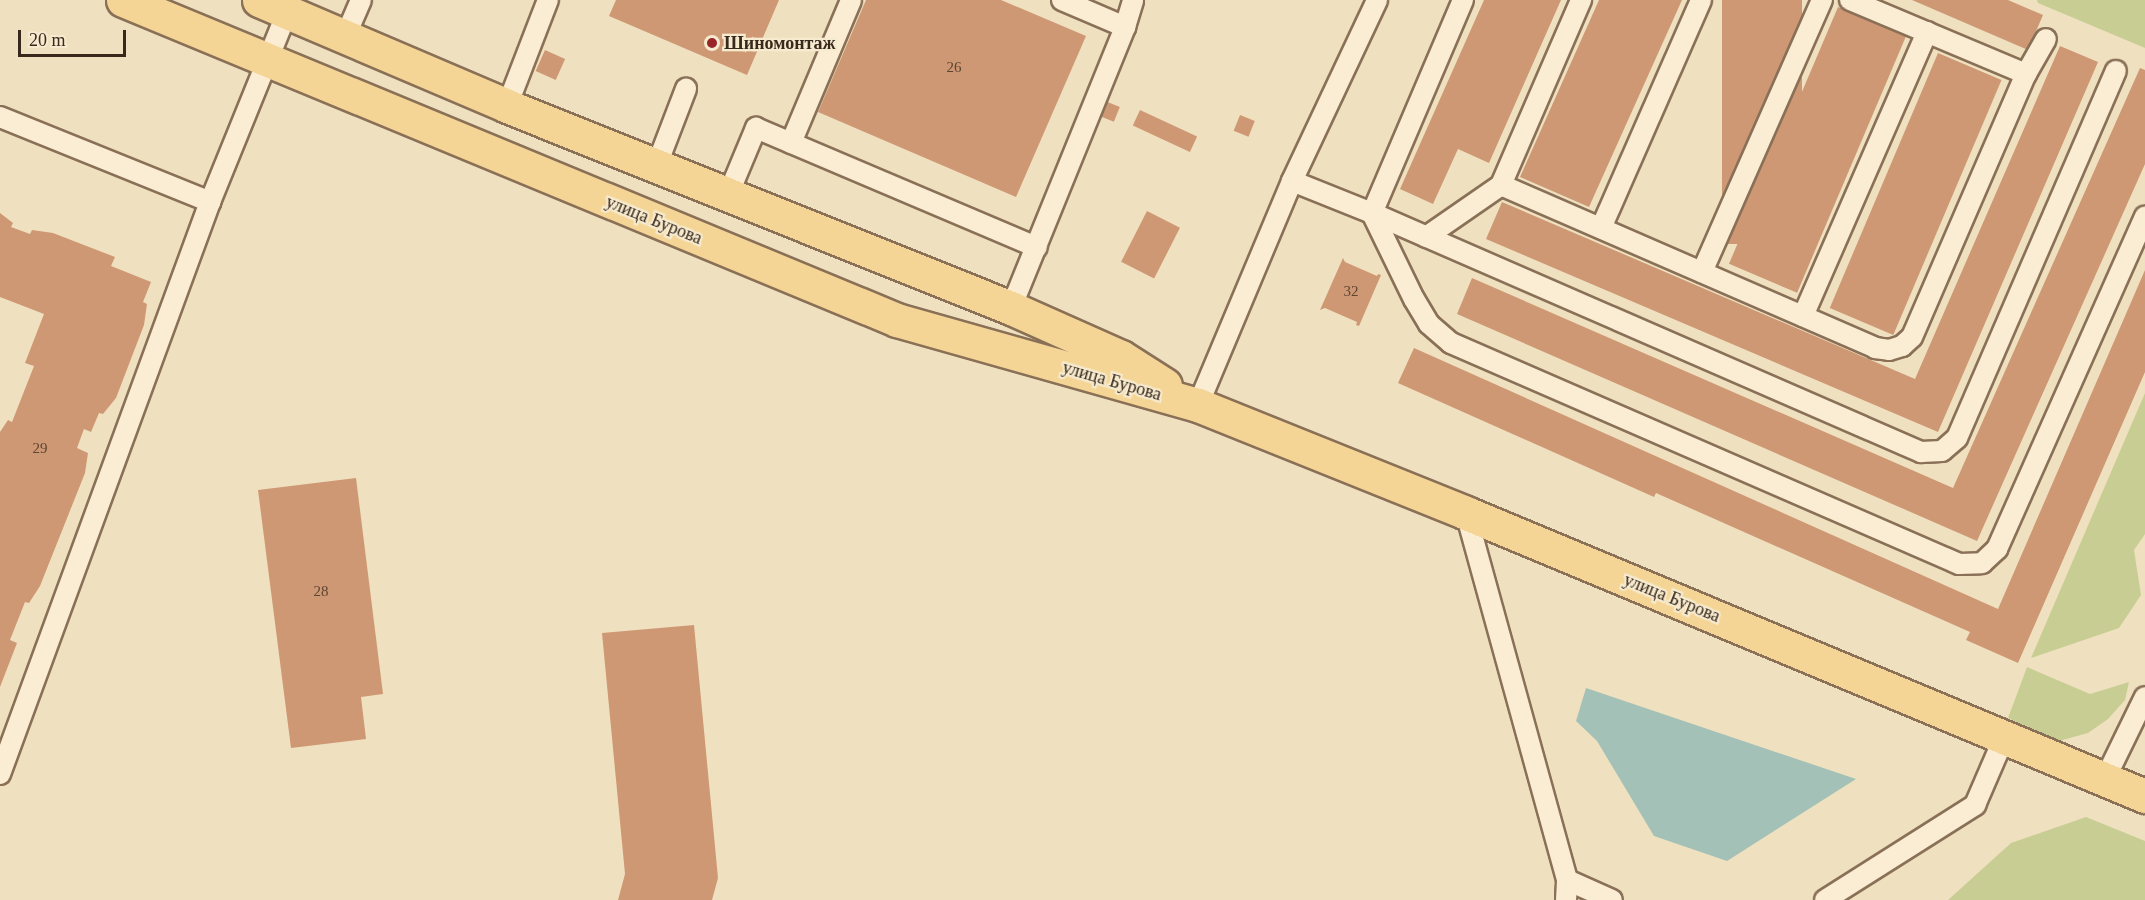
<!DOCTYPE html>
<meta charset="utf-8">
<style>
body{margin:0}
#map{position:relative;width:2145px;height:900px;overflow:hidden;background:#efe0bf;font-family:Georgia,serif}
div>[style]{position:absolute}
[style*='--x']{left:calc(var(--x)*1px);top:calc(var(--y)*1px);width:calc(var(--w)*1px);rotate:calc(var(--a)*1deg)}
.green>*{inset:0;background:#c8ce93}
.water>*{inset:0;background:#a3c1b7}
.building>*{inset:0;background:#cf9874;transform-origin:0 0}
.roads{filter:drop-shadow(2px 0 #897057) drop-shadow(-2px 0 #897057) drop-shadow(0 2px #897057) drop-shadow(0 -2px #897057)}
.service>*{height:20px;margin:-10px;padding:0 10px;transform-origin:10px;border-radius:10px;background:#faedd3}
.primary>*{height:33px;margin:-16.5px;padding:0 16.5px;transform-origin:16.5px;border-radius:16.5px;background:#f5d595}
.dots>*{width:16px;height:16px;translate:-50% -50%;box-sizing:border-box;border:3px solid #f6eacf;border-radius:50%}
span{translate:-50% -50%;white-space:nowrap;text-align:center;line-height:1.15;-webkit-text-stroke:4.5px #f6eacf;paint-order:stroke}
.number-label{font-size:15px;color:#5e4532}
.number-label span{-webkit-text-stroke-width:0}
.poi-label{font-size:18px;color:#38291c;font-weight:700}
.left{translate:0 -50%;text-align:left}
.street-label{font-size:18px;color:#38291c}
.scale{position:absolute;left:18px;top:30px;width:108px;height:27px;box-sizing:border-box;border:3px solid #38291c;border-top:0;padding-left:8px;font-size:18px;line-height:21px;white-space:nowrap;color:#38291c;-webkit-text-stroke:4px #f6eacf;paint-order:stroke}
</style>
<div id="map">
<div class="green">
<i style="clip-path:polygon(2037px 0,2145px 0,2145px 48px,2038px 3px)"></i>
<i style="clip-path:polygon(2145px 393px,2145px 534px,2134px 550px,2141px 595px,2119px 628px,2031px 658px)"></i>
<i style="clip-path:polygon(2027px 667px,2090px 694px,2129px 682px,2125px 700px,2108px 719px,2088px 733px,2059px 741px,2008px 718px)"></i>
<i style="clip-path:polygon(2086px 817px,2145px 841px,2145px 900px,1948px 900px,2011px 843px)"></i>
</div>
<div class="water">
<i style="clip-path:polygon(1586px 688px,1856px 779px,1727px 861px,1654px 836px,1597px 741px,1576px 721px)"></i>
</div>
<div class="building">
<i style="clip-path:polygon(616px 0,779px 0,747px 75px,609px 16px)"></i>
<i style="clip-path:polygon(866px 0,1001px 0,1086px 36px,1016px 197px,818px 112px)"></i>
<i style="clip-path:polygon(1484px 0,1561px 0,1489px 163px,1458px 149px,1433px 204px,1400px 189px)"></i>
<i style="clip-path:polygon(1599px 0,1682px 0,1589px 207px,1520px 177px)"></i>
<i style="left:1722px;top:0;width:80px;height:244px"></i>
<i style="clip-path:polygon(1912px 0,2008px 0,2043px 15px,2028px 50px)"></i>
<i style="left:1838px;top:7px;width:74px;height:279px;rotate:23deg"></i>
<i style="clip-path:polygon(2060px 46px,2098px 62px,1938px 432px,1486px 239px,1502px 202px,1915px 379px)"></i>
<i style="left:545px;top:50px;width:22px;height:23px;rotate:24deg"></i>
<i style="left:1938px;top:53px;width:69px;height:277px;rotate:23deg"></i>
<i style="clip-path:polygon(2140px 68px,2145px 70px,2145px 164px,1977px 541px,1457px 314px,1472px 278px,1953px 488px)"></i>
<i style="left:1105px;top:101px;width:16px;height:16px;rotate:22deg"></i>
<i style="left:1140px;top:110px;width:63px;height:17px;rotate:25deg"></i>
<i style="left:1240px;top:115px;width:16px;height:17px;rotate:22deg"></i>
<i style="left:1147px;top:211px;width:37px;height:57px;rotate:27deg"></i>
<i style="clip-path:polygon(0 213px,13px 223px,11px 227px,30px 234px,32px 230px,53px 233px,115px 257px,111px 266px,151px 282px,143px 302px,147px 304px,144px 325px,116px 398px,103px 414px,99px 413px,91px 432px,84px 429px,77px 448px,88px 453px,85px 473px,40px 586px,29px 603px,25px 602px,10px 640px,17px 643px,0 687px,0 432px,8px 420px,12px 422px,34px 366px,25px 363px,44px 314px,0 297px)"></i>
<i style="clip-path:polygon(1343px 258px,1345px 262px,1377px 276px,1378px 274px,1381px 275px,1359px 326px,1356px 325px,1357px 322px,1325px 308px,1320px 310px)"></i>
<i style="clip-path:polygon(2145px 270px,2145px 372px,2018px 663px,1966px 640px,1970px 632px,1656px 493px,1654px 497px,1398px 383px,1414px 348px,1998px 609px)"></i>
<i style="clip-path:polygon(356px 478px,383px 694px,361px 697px,366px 739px,291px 748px,258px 490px)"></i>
<i style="clip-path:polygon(694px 625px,718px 878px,712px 900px,618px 900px,625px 874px,602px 633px)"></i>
</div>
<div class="roads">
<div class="service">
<i style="--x:1062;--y:0;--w:69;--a:23.2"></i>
<i style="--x:1125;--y:27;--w:28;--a:-73"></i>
<i style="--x:1463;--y:0;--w:232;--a:113.1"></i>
<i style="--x:1372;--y:213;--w:599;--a:23.53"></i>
<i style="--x:1921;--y:452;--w:21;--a:-3"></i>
<i style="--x:1942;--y:451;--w:20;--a:-41"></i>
<i style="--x:1957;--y:438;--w:400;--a:-66.6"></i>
<i style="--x:1850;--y:0;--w:191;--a:22.8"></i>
<i style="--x:345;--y:37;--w:40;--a:-66.6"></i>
<i style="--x:507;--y:106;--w:114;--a:-68.9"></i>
<i style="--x:0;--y:117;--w:227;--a:22"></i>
<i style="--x:791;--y:143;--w:155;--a:-67.2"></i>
<i style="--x:656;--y:167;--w:84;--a:-69"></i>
<i style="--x:1292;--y:181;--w:86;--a:21.8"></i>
<i style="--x:1372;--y:213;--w:96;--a:64"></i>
<i style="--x:1414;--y:299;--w:29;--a:59"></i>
<i style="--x:1429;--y:324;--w:29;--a:41"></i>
<i style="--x:1451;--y:343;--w:554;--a:23.51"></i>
<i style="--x:1959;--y:564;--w:23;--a:-2"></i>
<i style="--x:1982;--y:563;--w:21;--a:-43"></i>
<i style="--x:1997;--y:549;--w:364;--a:-66"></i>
<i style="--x:1501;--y:185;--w:202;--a:-66.6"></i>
<i style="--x:728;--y:195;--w:73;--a:-67.3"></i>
<i style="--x:756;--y:128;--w:305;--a:23"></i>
<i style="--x:1601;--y:228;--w:249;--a:-66.3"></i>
<i style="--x:1426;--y:237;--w:91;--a:-34.7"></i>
<i style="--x:1501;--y:185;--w:408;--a:23.5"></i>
<i style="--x:1875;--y:348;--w:14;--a:8"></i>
<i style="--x:1889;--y:350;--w:14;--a:-17"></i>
<i style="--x:1902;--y:346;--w:13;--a:-42"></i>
<i style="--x:1912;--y:337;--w:287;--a:-66.6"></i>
<i style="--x:2026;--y:74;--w:40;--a:-60.3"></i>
<i style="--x:1702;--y:272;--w:297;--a:-66.2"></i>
<i style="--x:1011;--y:308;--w:303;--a:-67.9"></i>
<i style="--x:1803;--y:316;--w:310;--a:-66.4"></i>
<i style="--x:1198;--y:405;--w:243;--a:-67.2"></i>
<i style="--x:1292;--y:181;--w:200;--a:-64.8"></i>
<i style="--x:1466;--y:513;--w:381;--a:74.6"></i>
<i style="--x:1567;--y:880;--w:49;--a:24"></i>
<i style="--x:0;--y:774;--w:609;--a:-69.84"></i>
<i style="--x:210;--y:202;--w:205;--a:-67.9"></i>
<i style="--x:2105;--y:779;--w:91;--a:-64"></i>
<i style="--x:1566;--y:900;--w:20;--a:-87"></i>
<i style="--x:1825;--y:900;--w:178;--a:-32.3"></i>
<i style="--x:1975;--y:805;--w:73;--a:-66.6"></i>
</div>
<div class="primary">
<i style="--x:123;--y:0;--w:838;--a:22.46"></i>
<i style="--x:897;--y:320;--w:313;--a:15.8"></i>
<i style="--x:1198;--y:405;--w:289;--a:21.9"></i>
<i style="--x:1466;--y:513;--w:736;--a:22.63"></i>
<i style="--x:259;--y:0;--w:270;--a:23.1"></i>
<i style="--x:507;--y:106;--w:543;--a:21.84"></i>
<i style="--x:1011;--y:308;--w:120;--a:24"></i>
<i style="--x:1121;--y:357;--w:52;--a:32.5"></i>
</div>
</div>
<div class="dots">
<i style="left:712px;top:43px;background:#9a2528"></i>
</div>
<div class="number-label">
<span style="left:954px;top:68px">26</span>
<span style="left:1351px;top:292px">32</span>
<span style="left:40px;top:449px">29</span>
<span style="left:321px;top:592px">28</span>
</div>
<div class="poi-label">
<span class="left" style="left:724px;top:43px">Шиномонтаж</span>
</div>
<div class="street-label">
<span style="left:654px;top:220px;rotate:22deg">улица Бурова</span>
<span style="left:1112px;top:381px;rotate:16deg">улица Бурова</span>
<span style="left:1672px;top:598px;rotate:22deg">улица Бурова</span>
</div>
<div class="scale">20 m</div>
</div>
